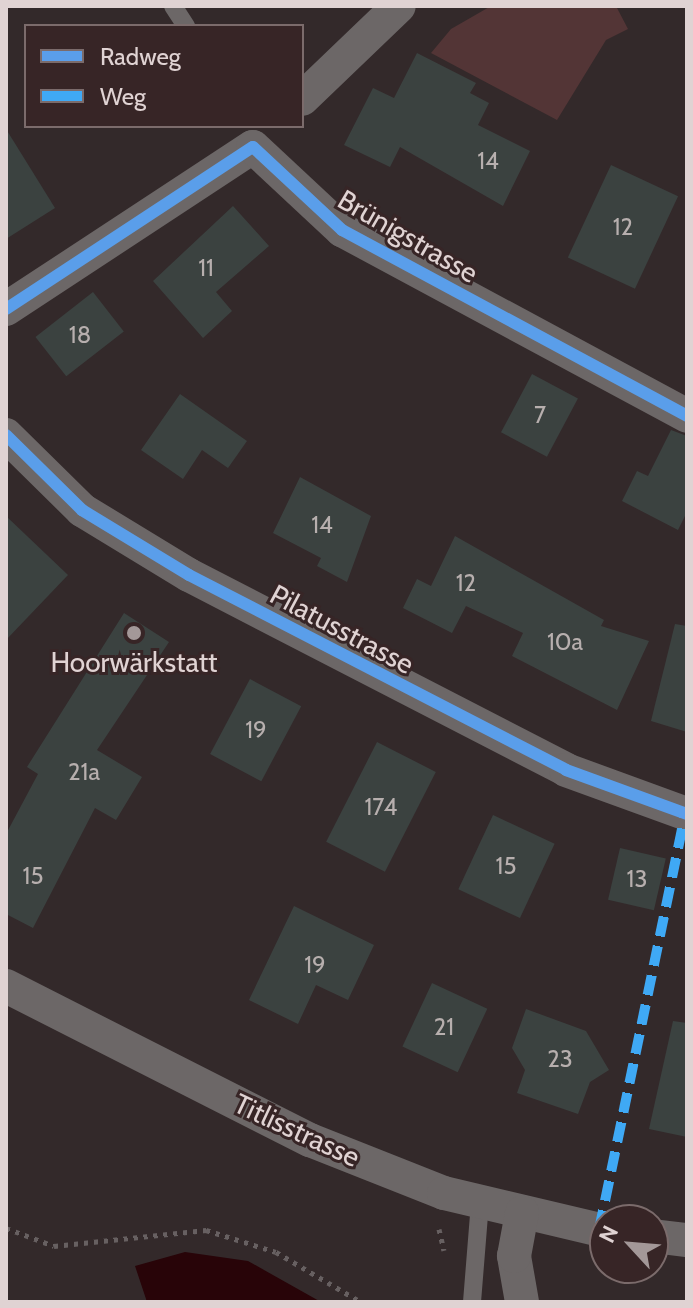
<!DOCTYPE html>
<meta charset="utf-8">
<style>
body{margin:0}
#map{position:relative;width:693px;height:1308px;overflow:hidden;background:#33292a;font-family:Cabin,sans-serif}
div>[style]{position:absolute}
[style*='--x']{left:calc(var(--x)*1px);top:calc(var(--y)*1px);width:calc(var(--w)*1px);rotate:calc(var(--a)*1deg)}
.green>*{inset:0;background:#533536}
.water>*{inset:0;background:#280408}
.building>*{inset:0;background:#3b4240;transform-origin:0 0}
.path>*{height:5px;margin-top:-2.5px;transform-origin:0;background:repeating-linear-gradient(90deg,#676061 0 4px,transparent 0 10px)}
.lane>*{height:18px;margin:-9px;padding:0 9px;transform-origin:9px;border-radius:9px;background:#6c6767}
.street>*{height:34px;margin:-17px;padding:0 17px;transform-origin:17px;border-radius:17px;background:#6c6767}
.quiet>*{height:10px;margin-top:-5px;transform-origin:0;background:repeating-linear-gradient(90deg,#3fa9f5 0 20px,transparent 0 30px)}
.cycleway>*{height:12px;margin:-6px;padding:0 6px;transform-origin:6px;border-radius:6px;background:#5a9eea}
.dots>*{width:22px;height:22px;translate:-50% -50%;box-sizing:border-box;border:4px solid #372526;border-radius:50%}
span{translate:-50% -50%;white-space:nowrap;text-align:center;line-height:1.15;-webkit-text-stroke:6px #372526;paint-order:stroke}
.number-label{font-size:24px;color:#b7afae}
.number-label span{-webkit-text-stroke-width:0}
.street-label{font-size:28px;color:#e0d3d3}
.poi-label{font-size:28px;color:#e0d3d3}
.frame{position:absolute;inset:0;border:8px solid #e0d3d3;pointer-events:none}
.legend{position:absolute;left:24px;top:24px;width:280px;height:104px;box-sizing:border-box;background:#372526;border:2px solid #7b6b6b;margin:0;padding:10px 14px;list-style:none;font-size:24px;color:#e0d3d3}
.legend li{display:flex;align-items:center;gap:16px;height:40px}
.legend b{width:40px;border:2px solid #7b6b6b}
.north{position:absolute;left:589px;top:1204px;width:80px;height:80px;box-sizing:border-box;background:#372526;border:2px solid #7b6b6b;border-radius:50%;rotate:296deg;font-size:22px;font-weight:700;line-height:32px;text-align:center;color:#e0d3d3}
.north::after{content:'';display:block;margin:auto;width:28px;height:36px;background:#a39898;clip-path:polygon(50% 0,100% 100%,50% 72%,0 100%)}
</style>
<div id="map">
<div class="green">
<i style="clip-path:polygon(491px 6px,616px 6px,628px 29px,606px 40px,557px 120px,431px 53px,451px 29px)"></i>
</div>
<div class="water">
<i style="clip-path:polygon(185px 1252px,248px 1261px,321px 1302px,147px 1302px,135px 1266px)"></i>
</div>
<div class="building">
<i style="clip-path:polygon(417px 53px,476px 83px,470px 93px,489px 103px,478px 125px,530px 151px,503px 206px,400px 147px,390px 167px,344px 145px,373px 88px,394px 98px)"></i>
<i style="clip-path:polygon(6px 129px,55px 208px,6px 239px)"></i>
<i style="left:611px;top:165px;width:74px;height:102px;rotate:25deg"></i>
<i style="clip-path:polygon(233px 206px,269px 246px,216px 292px,232px 311px,203px 338px,153px 281px)"></i>
<i style="left:93px;top:292px;width:50px;height:73px;rotate:52deg"></i>
<i style="left:532px;top:374px;width:52px;height:66px;rotate:28deg"></i>
<i style="clip-path:polygon(180px 394px,247px 441px,228px 468px,202px 450px,183px 479px,141px 450px)"></i>
<i style="clip-path:polygon(671px 430px,687px 436px,687px 512px,678px 530px,622px 501px,637px 471px,648px 476px)"></i>
<i style="clip-path:polygon(300px 477px,371px 516px,347px 582px,317px 566px,321px 558px,273px 533px)"></i>
<i style="clip-path:polygon(6px 516px,68px 575px,6px 640px)"></i>
<i style="clip-path:polygon(455px 536px,604px 620px,601px 626px,649px 641px,617px 710px,512px 656px,523px 633px,466px 606px,452px 633px,403px 608px,417px 579px,431px 586px)"></i>
<i style="clip-path:polygon(124px 613px,169px 642px,97px 750px,142px 777px,116px 820px,95px 808px,33px 928px,6px 914px,6px 834px,38px 774px,27px 767px)"></i>
<i style="clip-path:polygon(675px 624px,687px 626px,687px 732px,651px 721px)"></i>
<i style="left:250px;top:679px;width:58px;height:85px;rotate:28deg"></i>
<i style="left:377px;top:742px;width:66px;height:112px;rotate:27deg"></i>
<i style="left:493px;top:815px;width:68px;height:82px;rotate:25deg"></i>
<i style="left:620px;top:848px;width:47px;height:53px;rotate:13deg"></i>
<i style="clip-path:polygon(294px 906px,374px 945px,348px 1000px,316px 985px,298px 1024px,249px 1000px)"></i>
<i style="left:432px;top:983px;width:61px;height:70px;rotate:25deg"></i>
<i style="clip-path:polygon(526px 1009px,586px 1031px,609px 1070px,590px 1082px,578px 1114px,517px 1093px,525px 1070px,512px 1048px)"></i>
<i style="clip-path:polygon(673px 1021px,687px 1023px,687px 1137px,649px 1129px)"></i>
</div>
<div class="path">
<i style="--x:6;--y:1228;--w:51;--a:20.6"></i>
<i style="--x:54;--y:1246;--w:153;--a:-6"></i>
<i style="--x:206;--y:1230;--w:73;--a:17.4"></i>
<i style="--x:276;--y:1252;--w:99;--a:30.5"></i>
<i style="--x:439;--y:1229;--w:22;--a:77"></i>
</div>
<div class="lane">
<i style="--x:173;--y:6;--w:24;--a:57"></i>
<i style="--x:472;--y:1302;--w:100;--a:-85.4"></i>
</div>
<div class="street">
<i style="--x:302;--y:99;--w:134;--a:-43.8"></i>
<i style="--x:6;--y:309;--w:295;--a:-33.3"></i>
<i style="--x:253;--y:147;--w:122;--a:43"></i>
<i style="--x:342;--y:230;--w:392;--a:28.3"></i>
<i style="--x:6;--y:435;--w:107;--a:44.6"></i>
<i style="--x:82;--y:510;--w:125;--a:31.3"></i>
<i style="--x:189;--y:575;--w:424;--a:27.3"></i>
<i style="--x:566;--y:770;--w:129;--a:20"></i>
<i style="--x:6;--y:986;--w:341;--a:26.9"></i>
<i style="--x:310;--y:1140;--w:144;--a:21.6"></i>
<i style="--x:444;--y:1193;--w:165;--a:13.3"></i>
<i style="--x:653;--y:1236;--w:34;--a:7"></i>
<i style="--x:522;--y:1302;--w:47;--a:-99.9"></i>
<i style="--x:514;--y:1256;--w:44;--a:-79.5"></i>
</div>
<div class="quiet">
<i style="--x:599;--y:1230;--w:425;--a:-78.3"></i>
</div>
<div class="cycleway">
<i style="--x:6;--y:309;--w:295;--a:-33.3"></i>
<i style="--x:253;--y:147;--w:122;--a:43"></i>
<i style="--x:342;--y:230;--w:392;--a:28.3"></i>
<i style="--x:6;--y:435;--w:107;--a:44.6"></i>
<i style="--x:82;--y:510;--w:125;--a:31.3"></i>
<i style="--x:189;--y:575;--w:424;--a:27.3"></i>
<i style="--x:566;--y:770;--w:129;--a:20"></i>
</div>
<div class="dots">
<i style="left:134px;top:633px;background:#a39898"></i>
</div>
<div class="number-label">
<span style="left:488px;top:161px">14</span>
<span style="left:623px;top:227px">12</span>
<span style="left:206px;top:268px">11</span>
<span style="left:80px;top:335px">18</span>
<span style="left:540px;top:415px">7</span>
<span style="left:322px;top:525px">14</span>
<span style="left:466px;top:583px">12</span>
<span style="left:565px;top:642px">10a</span>
<span style="left:256px;top:730px">19</span>
<span style="left:84px;top:772px">21a</span>
<span style="left:381px;top:807px">174</span>
<span style="left:506px;top:866px">15</span>
<span style="left:33px;top:876px">15</span>
<span style="left:637px;top:879px">13</span>
<span style="left:315px;top:965px">19</span>
<span style="left:444px;top:1027px">21</span>
<span style="left:560px;top:1059px">23</span>
</div>
<div class="street-label">
<span style="left:408px;top:236px;rotate:30deg">Brünigstrasse</span>
<span style="left:342px;top:629px;rotate:28deg">Pilatusstrasse</span>
<span style="left:297px;top:1130px;rotate:25deg">Titlisstrasse</span>
</div>
<div class="poi-label">
<span style="left:134px;top:662px">Hoorwärkstatt</span>
</div>
<div class="frame"></div>
<ul class="legend">
<li><b style="height:10px;background:#5a9eea"></b>Radweg</li>
<li><b style="height:10px;background:#3fa9f5"></b>Weg</li>
</ul>
<div class="north">N</div>
</div>
